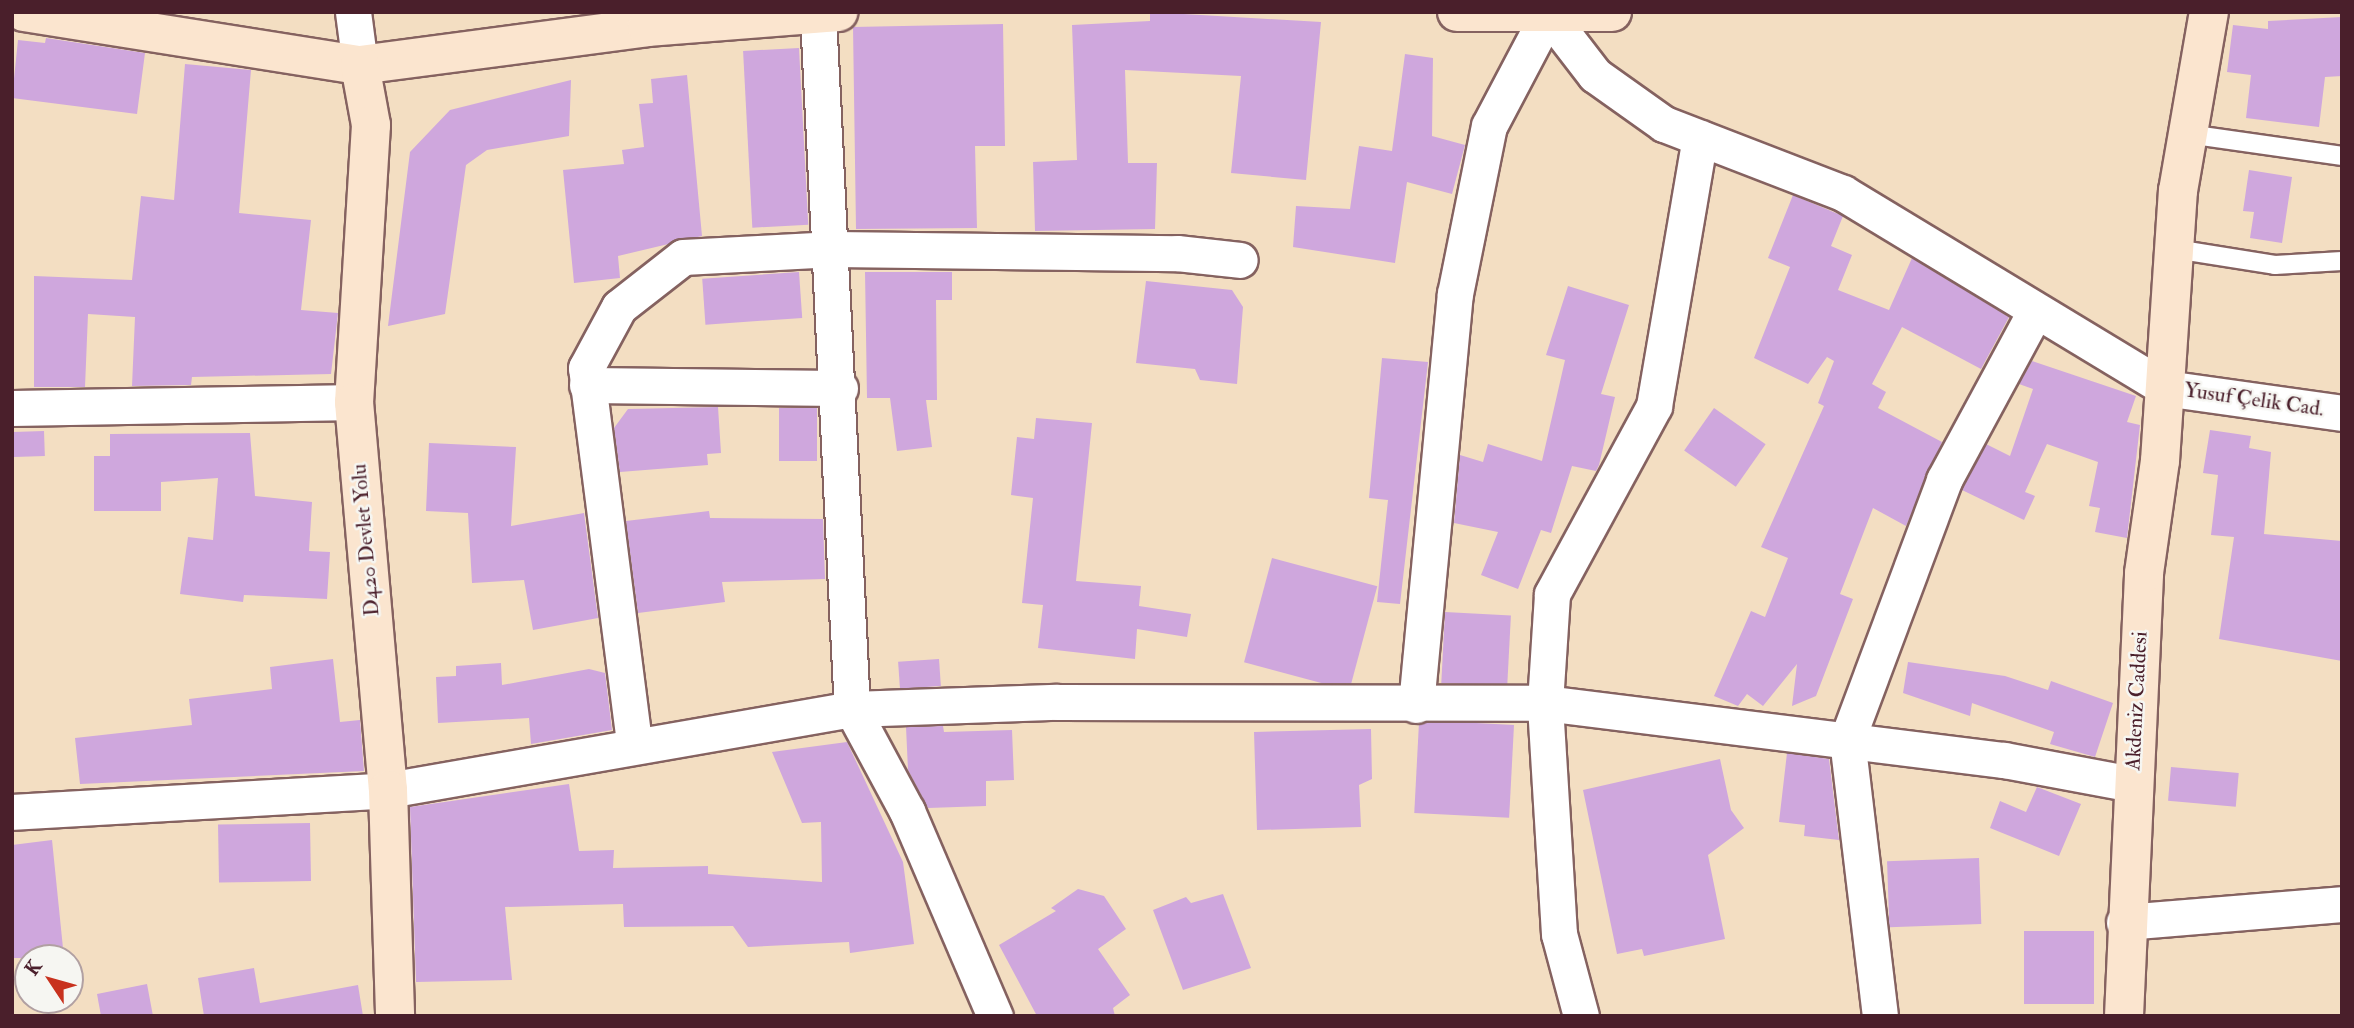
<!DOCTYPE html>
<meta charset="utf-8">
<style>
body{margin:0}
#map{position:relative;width:2354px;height:1028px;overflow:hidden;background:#f3dec2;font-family:"IM FELL Double Pica",serif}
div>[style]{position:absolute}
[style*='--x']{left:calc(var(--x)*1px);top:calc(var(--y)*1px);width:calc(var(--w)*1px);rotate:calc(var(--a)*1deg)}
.building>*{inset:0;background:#cfa7dd;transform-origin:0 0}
.roads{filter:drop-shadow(2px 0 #856260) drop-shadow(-2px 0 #856260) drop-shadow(0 2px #856260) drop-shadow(0 -2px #856260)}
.lane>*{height:18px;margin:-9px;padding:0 9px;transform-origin:9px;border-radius:9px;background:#fff}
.street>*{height:35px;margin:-17.5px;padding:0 17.5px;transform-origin:17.5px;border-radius:17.5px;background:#fff}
.secondary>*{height:38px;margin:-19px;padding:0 19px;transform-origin:19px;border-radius:19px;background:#fbe5cf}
span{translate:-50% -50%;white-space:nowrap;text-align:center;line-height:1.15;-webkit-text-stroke:5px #f6f6f2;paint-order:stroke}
.street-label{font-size:21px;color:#4a1f2b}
.frame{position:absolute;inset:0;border:14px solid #4a1f2b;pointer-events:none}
.north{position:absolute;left:14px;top:944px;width:70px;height:70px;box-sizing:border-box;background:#f6f6f2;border:2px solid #b1a0a2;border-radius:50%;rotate:306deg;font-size:19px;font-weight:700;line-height:28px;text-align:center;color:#4a1f2b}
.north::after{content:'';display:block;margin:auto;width:24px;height:32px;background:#c8321e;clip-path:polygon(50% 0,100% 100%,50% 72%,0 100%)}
</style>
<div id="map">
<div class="building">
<i style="clip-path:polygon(1150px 12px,1321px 22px,1306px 180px,1231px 173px,1241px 76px,1125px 70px,1128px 163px,1157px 163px,1155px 229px,1035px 231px,1033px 162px,1077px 160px,1072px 25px,1150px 21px)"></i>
<i style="clip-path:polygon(2342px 17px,2342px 76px,2325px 77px,2319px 127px,2246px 118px,2251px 75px,2227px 72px,2233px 25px,2268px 29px,2268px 21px)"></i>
<i style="clip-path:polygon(1003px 24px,1005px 146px,975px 146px,977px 228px,856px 229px,853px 27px)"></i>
<i style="clip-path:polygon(46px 38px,145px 53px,137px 114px,12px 98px,18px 40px,45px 43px)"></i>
<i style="left:799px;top:48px;width:177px;height:56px;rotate:87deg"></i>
<i style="clip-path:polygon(1405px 54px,1433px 58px,1432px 136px,1465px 145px,1452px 194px,1407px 182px,1395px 263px,1293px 247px,1296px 206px,1350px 209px,1359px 146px,1392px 151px)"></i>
<i style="clip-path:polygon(185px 64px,251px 70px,239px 213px,311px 220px,301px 310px,338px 313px,331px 374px,192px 377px,191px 385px,132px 386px,135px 317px,88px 314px,85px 387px,34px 387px,34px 276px,132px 280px,141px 196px,174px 200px)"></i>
<i style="clip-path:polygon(687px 75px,702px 236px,618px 256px,620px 278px,574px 283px,563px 170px,624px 164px,622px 150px,644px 147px,639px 104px,653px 103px,651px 79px)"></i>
<i style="clip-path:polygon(571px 80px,569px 136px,487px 150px,466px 165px,445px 314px,388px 326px,410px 152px,450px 110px)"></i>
<i style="clip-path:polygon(2249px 170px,2292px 177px,2282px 243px,2250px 238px,2254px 212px,2243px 211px)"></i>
<i style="clip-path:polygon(1793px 195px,1843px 216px,1831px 246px,1852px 255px,1838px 290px,1889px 310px,1912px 258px,2009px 317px,1981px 369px,1902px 327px,1872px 384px,1886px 392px,1878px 408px,1942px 442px,1906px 526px,1873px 508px,1840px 594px,1853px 599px,1816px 696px,1792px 706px,1797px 664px,1763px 706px,1747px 694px,1738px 706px,1714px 696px,1751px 611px,1765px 617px,1788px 558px,1761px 547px,1824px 406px,1818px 403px,1834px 361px,1827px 357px,1808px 384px,1754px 358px,1790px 267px,1768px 258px)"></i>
<i style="left:799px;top:272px;width:46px;height:97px;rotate:86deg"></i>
<i style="clip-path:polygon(865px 272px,952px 272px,952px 300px,936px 300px,937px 400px,926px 400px,932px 447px,897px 451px,890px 398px,867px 398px)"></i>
<i style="clip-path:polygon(1146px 281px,1232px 290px,1243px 307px,1237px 384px,1200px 380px,1195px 369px,1136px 363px)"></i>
<i style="clip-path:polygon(1568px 286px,1629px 305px,1601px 394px,1615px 397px,1599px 465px,1596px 471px,1572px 466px,1551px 533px,1541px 530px,1518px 589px,1481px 575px,1498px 532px,1454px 523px,1460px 455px,1483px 462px,1488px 444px,1542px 461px,1565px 360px,1546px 355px)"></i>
<i style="clip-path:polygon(1382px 358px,1428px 362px,1400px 604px,1377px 602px,1388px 500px,1369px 498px)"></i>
<i style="clip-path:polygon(2032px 361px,2136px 396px,2127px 422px,2140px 425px,2127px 538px,2095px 532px,2100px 508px,2089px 506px,2098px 462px,2047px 444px,2025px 492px,2035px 496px,2024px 520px,1962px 490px,1986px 444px,2010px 456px,2033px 389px,2019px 384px)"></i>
<i style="clip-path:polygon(718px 407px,721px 453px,707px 454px,708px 465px,620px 472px,614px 428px,628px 409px)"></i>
<i style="left:779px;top:408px;width:38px;height:53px"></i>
<i style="left:1714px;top:408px;width:63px;height:52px;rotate:35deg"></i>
<i style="clip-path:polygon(1036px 418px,1092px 423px,1076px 581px,1141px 586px,1139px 606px,1191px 614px,1187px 637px,1137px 629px,1135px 659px,1038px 648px,1043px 605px,1022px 603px,1033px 498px,1011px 495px,1017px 437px,1034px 439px)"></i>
<i style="clip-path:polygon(2210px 430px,2251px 436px,2249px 448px,2271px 452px,2264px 534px,2342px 541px,2342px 661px,2219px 639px,2234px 537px,2211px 535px,2218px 475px,2203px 473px)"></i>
<i style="left:44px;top:431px;width:25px;height:31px;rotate:88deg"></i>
<i style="clip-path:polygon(250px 433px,255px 496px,312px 502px,309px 551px,330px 552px,327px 599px,244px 595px,243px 602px,180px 594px,188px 537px,213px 540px,218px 478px,161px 482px,161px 511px,94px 511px,94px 456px,110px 456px,110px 434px)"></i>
<i style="clip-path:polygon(429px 443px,516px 447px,511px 526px,584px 513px,598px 618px,533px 630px,524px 580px,472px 583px,468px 513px,426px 511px)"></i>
<i style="clip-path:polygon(709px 511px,710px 518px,823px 519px,825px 579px,722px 582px,725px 602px,638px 613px,626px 521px)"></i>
<i style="left:1272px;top:558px;width:109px;height:108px;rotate:15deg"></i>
<i style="left:1445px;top:612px;width:66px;height:71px;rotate:3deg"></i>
<i style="clip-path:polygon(333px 659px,340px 722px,360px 720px,364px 771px,80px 784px,75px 738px,192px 725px,189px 699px,272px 689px,270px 667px)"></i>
<i style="left:939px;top:659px;width:27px;height:41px;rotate:86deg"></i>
<i style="clip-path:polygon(1908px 662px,2005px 676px,2048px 690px,2051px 681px,2113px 703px,2095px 757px,2050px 744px,2054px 732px,1972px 703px,1970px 716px,1903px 693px)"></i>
<i style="clip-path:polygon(501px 663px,502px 685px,589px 669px,605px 673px,612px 730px,531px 744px,529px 718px,438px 723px,436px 677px,456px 676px,456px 666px)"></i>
<i style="left:1514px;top:725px;width:93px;height:95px;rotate:93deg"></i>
<i style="clip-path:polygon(943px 726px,944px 732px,1012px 730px,1014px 780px,986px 781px,986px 806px,928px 808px,908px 770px,906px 727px)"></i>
<i style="clip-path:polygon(1371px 729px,1372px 779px,1359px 785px,1361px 827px,1257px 830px,1254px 732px)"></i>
<i style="clip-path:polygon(847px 742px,903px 862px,914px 944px,850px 953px,849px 942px,748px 947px,733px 926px,624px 927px,623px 904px,505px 907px,512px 980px,416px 982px,410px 807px,569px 784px,579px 851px,614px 850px,613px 868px,708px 866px,708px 874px,822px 882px,821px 822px,802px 823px,772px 752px)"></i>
<i style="clip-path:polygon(1787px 753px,1829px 759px,1839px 840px,1804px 836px,1805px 825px,1779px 822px)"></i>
<i style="clip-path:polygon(1720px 759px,1731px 810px,1744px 828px,1708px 855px,1725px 939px,1644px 956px,1642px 949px,1617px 954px,1583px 790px)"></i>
<i style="left:2171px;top:767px;width:68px;height:34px;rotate:5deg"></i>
<i style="clip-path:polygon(2037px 787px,2081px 804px,2059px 856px,1990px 828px,2000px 801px,2026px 812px)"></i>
<i style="left:310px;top:823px;width:58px;height:92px;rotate:89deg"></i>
<i style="clip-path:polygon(52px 840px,64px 958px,12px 958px,12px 845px)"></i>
<i style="left:1979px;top:858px;width:66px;height:92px;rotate:88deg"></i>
<i style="clip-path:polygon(1078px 889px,1104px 896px,1126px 929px,1098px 949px,1130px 995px,1113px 1008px,1115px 1016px,1037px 1016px,999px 945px,1056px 911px,1051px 908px)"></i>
<i style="clip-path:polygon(1223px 894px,1251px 968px,1183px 990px,1153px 910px,1186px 897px,1191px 903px)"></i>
<i style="left:2094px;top:931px;width:73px;height:70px;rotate:90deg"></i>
<i style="clip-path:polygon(254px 968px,260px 1003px,358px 985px,363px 1016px,204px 1016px,198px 978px)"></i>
<i style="clip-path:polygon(147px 984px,153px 1016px,101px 1016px,97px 994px)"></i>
</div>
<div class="roads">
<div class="lane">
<i style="--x:2188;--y:134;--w:156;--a:8.1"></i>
<i style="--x:2175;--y:249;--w:101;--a:9.1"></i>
<i style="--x:2275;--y:265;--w:67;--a:-3.4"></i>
</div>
<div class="street">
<i style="--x:353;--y:12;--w:53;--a:82.5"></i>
<i style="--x:818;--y:15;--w:695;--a:87.2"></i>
<i style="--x:852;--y:709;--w:116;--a:61.7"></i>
<i style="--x:907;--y:811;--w:223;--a:66.8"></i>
<i style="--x:587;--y:385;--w:253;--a:0.7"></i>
<i style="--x:12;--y:408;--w:342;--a:-1"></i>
<i style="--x:1416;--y:705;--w:413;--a:-84.6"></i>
<i style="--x:1455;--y:294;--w:171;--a:-78.6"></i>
<i style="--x:1489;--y:126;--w:127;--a:-62.2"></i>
<i style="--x:1548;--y:14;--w:77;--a:52.4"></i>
<i style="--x:1595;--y:75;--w:85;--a:35.4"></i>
<i style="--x:1664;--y:124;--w:192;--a:21.1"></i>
<i style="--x:1843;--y:193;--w:376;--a:31.2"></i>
<i style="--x:2165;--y:388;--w:179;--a:8"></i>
<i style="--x:634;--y:742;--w:377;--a:-97.3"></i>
<i style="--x:586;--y:368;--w:69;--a:-61.6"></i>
<i style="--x:619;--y:307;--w:81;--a:-38"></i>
<i style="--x:683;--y:257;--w:151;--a:-3"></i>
<i style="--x:834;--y:249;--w:343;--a:0.7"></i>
<i style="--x:1177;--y:253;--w:63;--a:6.3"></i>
<i style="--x:12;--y:812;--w:377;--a:-3.3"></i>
<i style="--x:388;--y:790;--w:471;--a:-9.9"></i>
<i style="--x:852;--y:709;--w:205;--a:-2"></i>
<i style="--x:1057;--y:702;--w:488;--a:0.1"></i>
<i style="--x:1545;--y:703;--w:463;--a:7.1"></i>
<i style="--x:2004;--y:760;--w:130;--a:10.6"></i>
<i style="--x:2124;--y:922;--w:219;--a:-4.7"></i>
<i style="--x:1581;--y:1016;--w:85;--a:-105"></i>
<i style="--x:1559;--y:934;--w:231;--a:-93.5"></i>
<i style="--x:1545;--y:703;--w:109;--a:-86.3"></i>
<i style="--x:1552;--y:594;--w:214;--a:-61.5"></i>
<i style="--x:1654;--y:406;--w:272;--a:-80.3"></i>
<i style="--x:1880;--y:1016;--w:278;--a:-96.8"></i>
<i style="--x:1847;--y:740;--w:278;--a:-69.5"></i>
<i style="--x:1944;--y:480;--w:191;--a:-61.6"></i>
</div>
<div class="secondary">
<i style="--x:24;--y:12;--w:340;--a:9"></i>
<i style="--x:360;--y:65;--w:290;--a:-7.5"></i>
<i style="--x:647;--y:27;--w:192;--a:-4.5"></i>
<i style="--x:1457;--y:12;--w:155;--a:0"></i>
<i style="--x:360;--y:65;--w:61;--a:79.6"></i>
<i style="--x:371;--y:125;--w:278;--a:93.5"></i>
<i style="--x:354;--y:402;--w:389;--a:85"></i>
<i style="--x:388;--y:790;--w:226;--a:88.2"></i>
<i style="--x:2124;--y:1016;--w:443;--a:-87.4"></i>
<i style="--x:2144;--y:573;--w:113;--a:-81.9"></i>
<i style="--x:2160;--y:461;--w:271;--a:-86.2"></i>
<i style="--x:2178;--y:191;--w:182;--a:-80.2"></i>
</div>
</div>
<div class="street-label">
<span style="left:2254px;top:400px;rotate:8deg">Yusuf Çelik Cad.</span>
<span style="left:366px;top:540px;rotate:-95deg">D420 Devlet Yolu</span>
<span style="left:2137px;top:701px;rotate:-87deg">Akdeniz Caddesi</span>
</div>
<div class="frame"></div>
<div class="north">K</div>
</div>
